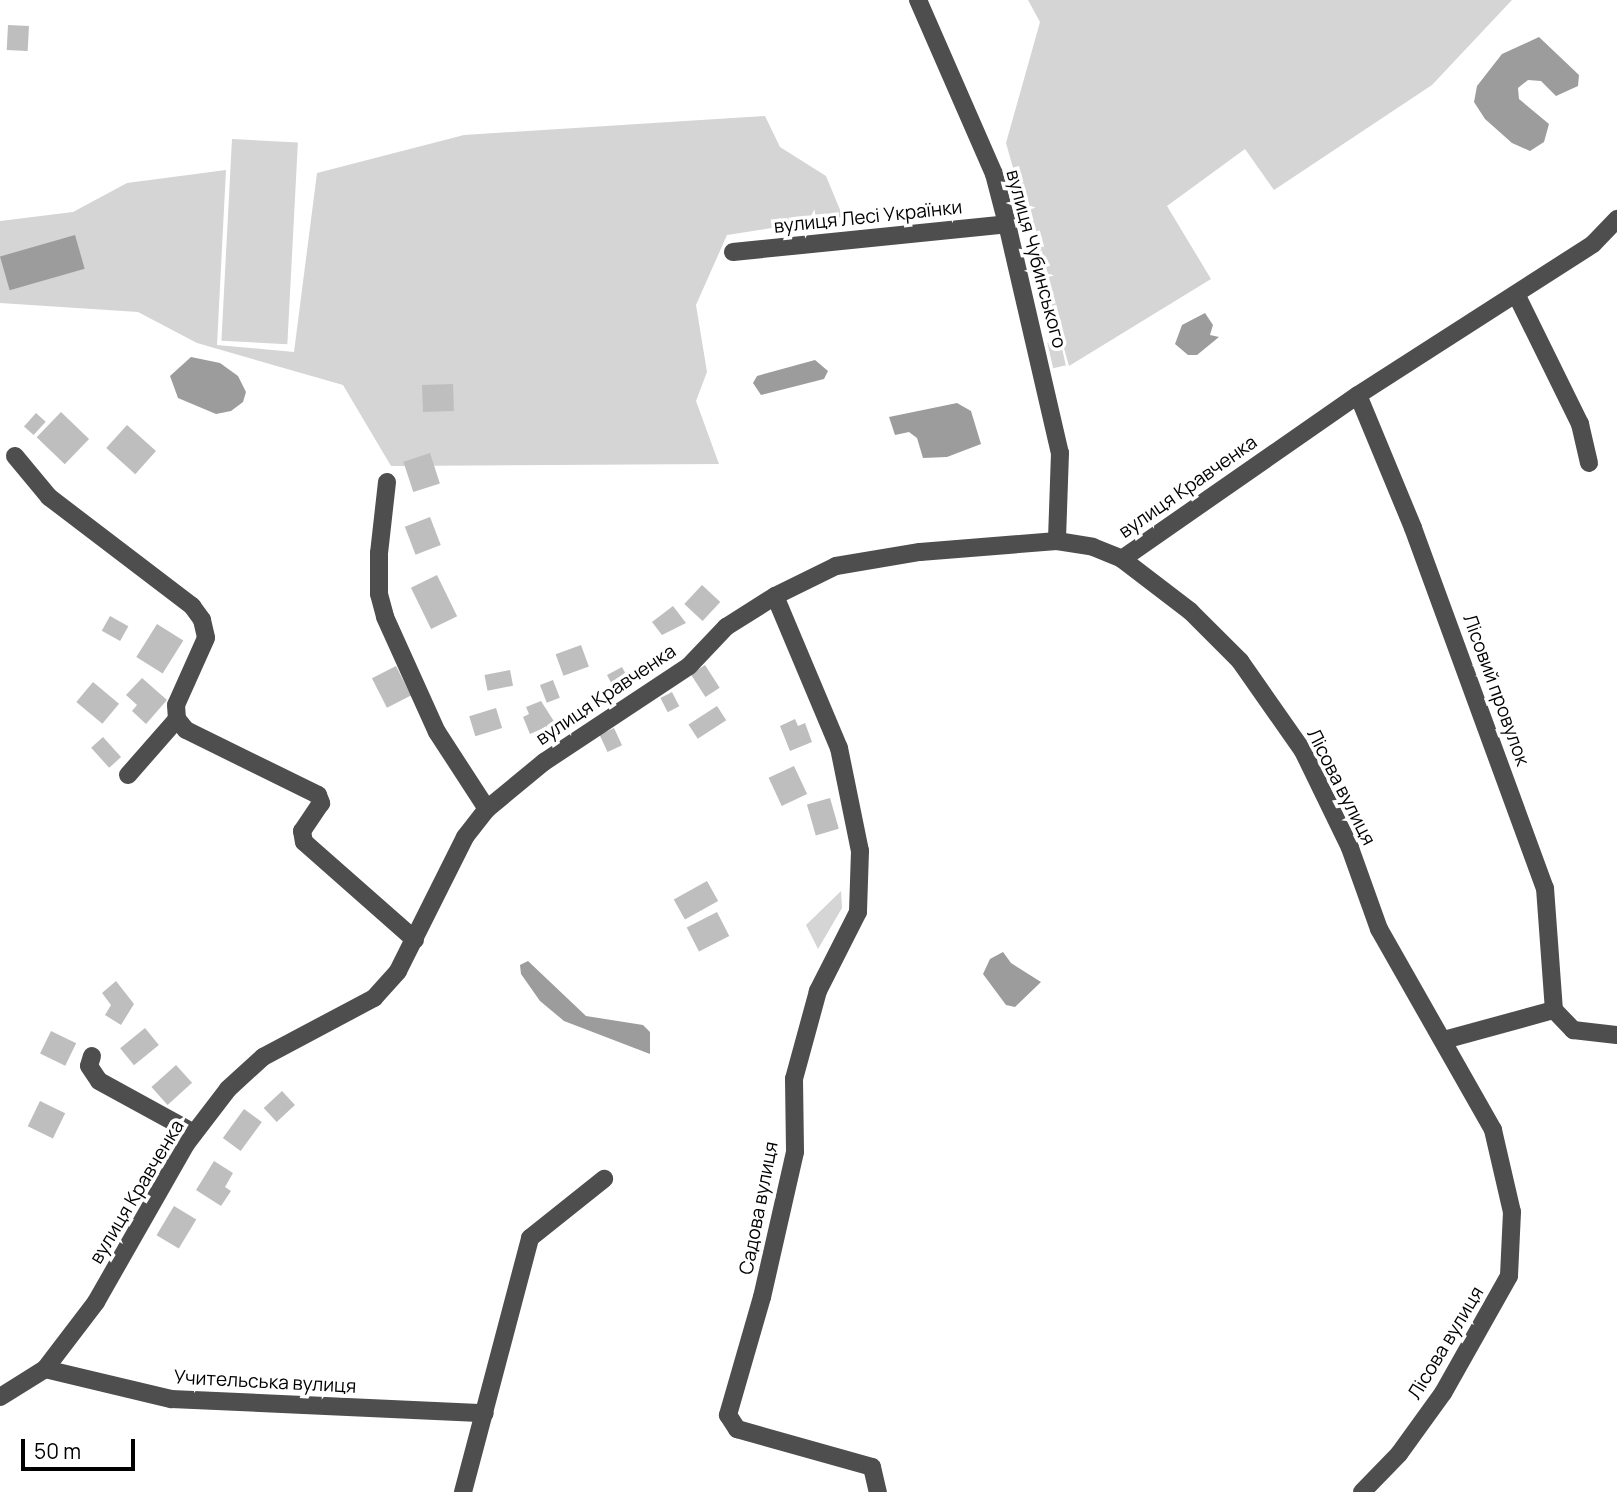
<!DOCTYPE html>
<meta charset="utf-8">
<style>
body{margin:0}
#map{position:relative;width:1617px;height:1492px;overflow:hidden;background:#fff;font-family:Manrope,sans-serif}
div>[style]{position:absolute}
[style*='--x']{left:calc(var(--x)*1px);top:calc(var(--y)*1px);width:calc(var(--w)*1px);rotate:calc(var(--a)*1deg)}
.green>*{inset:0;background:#d5d5d5;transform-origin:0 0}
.water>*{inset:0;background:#9c9c9c;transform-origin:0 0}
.building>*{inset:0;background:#bebebe;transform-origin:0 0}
.minor>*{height:18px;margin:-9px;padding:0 9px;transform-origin:9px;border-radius:9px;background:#4e4e4e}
span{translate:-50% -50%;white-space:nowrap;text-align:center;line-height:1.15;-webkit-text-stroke:7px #fff;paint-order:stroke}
.street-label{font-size:19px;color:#000}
.scale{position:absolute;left:21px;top:1439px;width:114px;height:32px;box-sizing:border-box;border:4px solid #000;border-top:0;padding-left:9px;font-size:21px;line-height:24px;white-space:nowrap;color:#000;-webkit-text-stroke:5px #fff;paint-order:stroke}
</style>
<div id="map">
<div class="green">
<i style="clip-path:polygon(1028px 0,1512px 0,1432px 85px,1274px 190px,1245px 149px,1167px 206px,1211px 279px,1069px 366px,1006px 143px,1040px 22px)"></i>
<i style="clip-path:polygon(765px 116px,780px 147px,826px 176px,843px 217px,727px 235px,696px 305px,707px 372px,696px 401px,719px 464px,391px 466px,343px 385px,197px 343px,138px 312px,0 303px,0 221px,73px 212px,127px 183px,226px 170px,217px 345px,294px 352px,317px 173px,464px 135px)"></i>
<i style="left:232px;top:139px;width:66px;height:202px;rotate:3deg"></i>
<i style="left:1060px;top:340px;width:26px;height:13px;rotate:77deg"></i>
<i style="clip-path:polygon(841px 891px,842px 908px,818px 949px,806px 925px)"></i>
</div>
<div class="water">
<i style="clip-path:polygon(1539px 37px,1579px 75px,1578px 86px,1556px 96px,1541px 81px,1528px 80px,1518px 88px,1519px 99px,1549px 124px,1544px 142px,1530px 151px,1512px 143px,1485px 119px,1474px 102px,1477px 86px,1502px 54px)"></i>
<i style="left:75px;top:235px;width:35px;height:78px;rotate:74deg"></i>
<i style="clip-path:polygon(1205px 313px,1213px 325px,1210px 335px,1219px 337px,1197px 355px,1188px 355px,1175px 344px,1182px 325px)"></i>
<i style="clip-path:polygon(191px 357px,220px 363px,238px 376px,246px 392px,243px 402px,231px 411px,216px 414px,178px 398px,170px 376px)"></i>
<i style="clip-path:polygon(815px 360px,828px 371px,824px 379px,761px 395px,753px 383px,757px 376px)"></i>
<i style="clip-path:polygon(957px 403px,971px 411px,981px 444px,947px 457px,923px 458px,917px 438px,909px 432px,895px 435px,889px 417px)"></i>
<i style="clip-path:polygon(1003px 952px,1011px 963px,1041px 982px,1015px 1007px,1006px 1005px,983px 974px,990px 959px)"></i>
<i style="clip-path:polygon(528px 961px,586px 1016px,643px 1025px,650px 1032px,650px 1054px,564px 1021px,540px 1001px,521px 974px,520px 965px)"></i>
</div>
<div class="building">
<i style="left:8px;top:25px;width:21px;height:25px;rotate:3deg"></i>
<i style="left:453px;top:384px;width:27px;height:31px;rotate:88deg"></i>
<i style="left:61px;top:412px;width:39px;height:35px;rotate:44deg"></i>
<i style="left:36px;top:413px;width:13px;height:18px;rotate:42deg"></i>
<i style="left:127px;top:425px;width:39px;height:31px;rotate:42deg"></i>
<i style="left:430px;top:453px;width:32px;height:28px;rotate:72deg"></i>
<i style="left:430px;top:517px;width:30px;height:27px;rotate:69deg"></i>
<i style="left:437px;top:575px;width:46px;height:29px;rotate:64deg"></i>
<i style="left:702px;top:585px;width:25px;height:26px;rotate:43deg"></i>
<i style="clip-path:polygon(673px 606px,686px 623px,662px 635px,652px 622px)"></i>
<i style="left:110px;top:616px;width:21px;height:17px;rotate:29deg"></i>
<i style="left:157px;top:624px;width:31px;height:39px;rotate:32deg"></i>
<i style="left:581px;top:645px;width:23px;height:27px;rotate:70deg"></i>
<i style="left:705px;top:665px;width:27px;height:17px;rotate:57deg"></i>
<i style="left:396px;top:666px;width:33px;height:27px;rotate:63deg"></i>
<i style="left:622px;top:667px;width:19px;height:17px;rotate:62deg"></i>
<i style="left:510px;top:670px;width:16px;height:26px;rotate:79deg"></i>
<i style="clip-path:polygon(142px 678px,167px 700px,146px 724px,132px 711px,137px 705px,126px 695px)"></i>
<i style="left:553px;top:680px;width:19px;height:14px;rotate:69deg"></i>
<i style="left:93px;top:682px;width:34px;height:26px;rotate:40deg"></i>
<i style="left:672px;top:692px;width:16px;height:13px;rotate:63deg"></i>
<i style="clip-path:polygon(541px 701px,555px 723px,530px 734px,523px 717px,529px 714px,526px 707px)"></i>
<i style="left:717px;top:706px;width:17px;height:34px;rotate:57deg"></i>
<i style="left:496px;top:708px;width:21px;height:28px;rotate:73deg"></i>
<i style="clip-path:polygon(795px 719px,798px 726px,805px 723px,812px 742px,790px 751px,780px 726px)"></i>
<i style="left:614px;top:728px;width:19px;height:16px;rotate:65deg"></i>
<i style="left:103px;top:737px;width:27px;height:16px;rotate:48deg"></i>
<i style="left:794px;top:766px;width:31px;height:28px;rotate:65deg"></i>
<i style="left:830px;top:798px;width:32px;height:24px;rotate:74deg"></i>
<i style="left:707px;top:881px;width:23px;height:38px;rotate:61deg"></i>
<i style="left:717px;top:912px;width:27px;height:34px;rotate:63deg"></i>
<i style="clip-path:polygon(116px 981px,134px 1004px,121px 1025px,105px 1015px,111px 1005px,102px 993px)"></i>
<i style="left:145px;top:1028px;width:22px;height:32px;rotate:51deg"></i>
<i style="left:51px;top:1031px;width:28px;height:25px;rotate:26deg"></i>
<i style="left:176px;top:1065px;width:24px;height:33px;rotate:48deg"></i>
<i style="left:282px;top:1091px;width:19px;height:25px;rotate:47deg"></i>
<i style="left:40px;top:1101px;width:28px;height:28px;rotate:26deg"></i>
<i style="left:244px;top:1109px;width:22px;height:36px;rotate:36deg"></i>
<i style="clip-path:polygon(214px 1161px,233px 1173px,225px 1187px,231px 1191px,221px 1206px,196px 1190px)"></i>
<i style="left:174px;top:1206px;width:26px;height:34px;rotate:31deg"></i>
</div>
<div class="minor">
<i style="--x:918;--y:0;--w:190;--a:66.4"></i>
<i style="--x:994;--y:174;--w:52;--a:75.4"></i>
<i style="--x:1007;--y:224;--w:235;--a:77"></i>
<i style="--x:1060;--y:453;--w:88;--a:92"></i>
<i style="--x:733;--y:252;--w:275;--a:-5.8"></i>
<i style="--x:1517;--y:296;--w:143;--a:63.8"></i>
<i style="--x:1580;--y:424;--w:40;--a:77"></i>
<i style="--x:1358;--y:395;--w:144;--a:67.5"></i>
<i style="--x:1413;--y:528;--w:383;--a:69.9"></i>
<i style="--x:1545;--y:888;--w:122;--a:85.8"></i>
<i style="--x:15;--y:456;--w:53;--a:50.3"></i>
<i style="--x:49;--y:497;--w:180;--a:37.3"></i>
<i style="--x:192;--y:606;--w:17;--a:54"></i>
<i style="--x:202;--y:620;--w:18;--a:77"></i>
<i style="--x:206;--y:638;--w:73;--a:114.1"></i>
<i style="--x:176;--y:705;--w:14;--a:86"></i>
<i style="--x:177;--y:719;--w:14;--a:51"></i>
<i style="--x:186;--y:730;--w:147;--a:26.2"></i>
<i style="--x:318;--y:795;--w:9;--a:69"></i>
<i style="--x:321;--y:803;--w:34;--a:124"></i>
<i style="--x:302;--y:831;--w:11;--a:80"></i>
<i style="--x:304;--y:842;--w:148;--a:41.4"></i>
<i style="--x:387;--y:482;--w:71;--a:96.4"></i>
<i style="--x:379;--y:553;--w:41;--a:90"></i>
<i style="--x:379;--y:594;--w:24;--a:75"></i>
<i style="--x:385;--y:617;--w:126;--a:65.7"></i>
<i style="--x:437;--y:732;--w:92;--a:57"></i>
<i style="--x:1122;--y:559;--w:86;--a:37.4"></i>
<i style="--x:1190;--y:611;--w:71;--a:45"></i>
<i style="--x:1240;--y:661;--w:110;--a:55"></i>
<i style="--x:1303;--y:751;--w:108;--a:64.1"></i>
<i style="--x:1350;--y:848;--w:86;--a:70.3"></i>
<i style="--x:1379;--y:929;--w:231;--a:60.4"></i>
<i style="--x:1493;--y:1130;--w:84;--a:77"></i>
<i style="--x:1512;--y:1212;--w:64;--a:92.7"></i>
<i style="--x:1509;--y:1276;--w:134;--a:119.4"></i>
<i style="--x:1443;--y:1393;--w:75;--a:125.8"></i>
<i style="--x:1399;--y:1454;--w:53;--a:134.2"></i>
<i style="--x:775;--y:596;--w:165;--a:67.2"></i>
<i style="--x:839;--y:748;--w:105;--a:78.5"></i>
<i style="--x:860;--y:851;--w:61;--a:91.9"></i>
<i style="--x:858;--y:912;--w:89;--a:116.9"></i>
<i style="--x:818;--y:991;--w:91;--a:105.3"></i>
<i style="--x:794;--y:1079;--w:73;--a:89.2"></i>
<i style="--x:795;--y:1152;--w:149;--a:102.8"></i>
<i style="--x:762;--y:1297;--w:123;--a:106.1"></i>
<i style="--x:728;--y:1415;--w:17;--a:57"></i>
<i style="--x:737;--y:1429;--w:140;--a:15.7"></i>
<i style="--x:872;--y:1467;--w:26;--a:77"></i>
<i style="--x:128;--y:775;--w:74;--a:-48.8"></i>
<i style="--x:1554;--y:1010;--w:28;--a:46"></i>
<i style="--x:1573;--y:1030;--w:44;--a:6.5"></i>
<i style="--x:1444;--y:1040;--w:114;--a:-15.3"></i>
<i style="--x:92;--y:1056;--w:10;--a:107"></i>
<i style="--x:89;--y:1066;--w:18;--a:56"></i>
<i style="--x:99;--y:1081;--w:108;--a:28.7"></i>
<i style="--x:45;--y:1369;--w:130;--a:13.4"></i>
<i style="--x:171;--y:1399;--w:314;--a:2.6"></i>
<i style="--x:0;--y:1397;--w:53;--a:-31.9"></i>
<i style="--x:45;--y:1369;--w:84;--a:-52.7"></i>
<i style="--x:96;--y:1302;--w:182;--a:-60.3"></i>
<i style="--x:186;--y:1144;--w:69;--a:-52.6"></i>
<i style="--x:228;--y:1089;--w:47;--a:-42.4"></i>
<i style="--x:263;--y:1057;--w:126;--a:-28"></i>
<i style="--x:374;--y:998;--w:36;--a:-48"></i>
<i style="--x:398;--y:971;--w:150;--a:-63.4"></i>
<i style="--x:465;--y:837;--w:36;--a:-52"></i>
<i style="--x:487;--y:809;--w:74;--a:-39.5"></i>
<i style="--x:544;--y:762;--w:174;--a:-33.5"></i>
<i style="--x:689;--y:666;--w:54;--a:-46.5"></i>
<i style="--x:726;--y:627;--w:58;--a:-32.3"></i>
<i style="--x:775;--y:596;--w:68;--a:-26.2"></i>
<i style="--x:836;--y:566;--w:85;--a:-9.5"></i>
<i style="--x:920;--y:552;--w:137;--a:-4.6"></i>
<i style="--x:1057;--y:541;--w:36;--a:9"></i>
<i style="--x:1093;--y:547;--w:31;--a:22"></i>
<i style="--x:1122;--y:559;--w:287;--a:-34.8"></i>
<i style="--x:1358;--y:395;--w:279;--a:-32.7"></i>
<i style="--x:1593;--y:244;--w:35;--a:-46"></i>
<i style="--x:463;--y:1492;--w:263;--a:-75.2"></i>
<i style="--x:530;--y:1238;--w:95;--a:-38.6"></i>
</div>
<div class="street-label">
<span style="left:868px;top:217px;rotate:-6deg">вулиця Лесі Українки</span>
<span style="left:1036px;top:259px;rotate:75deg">вулиця Чубинського</span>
<span style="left:1188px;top:487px;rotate:-35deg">вулиця Кравченка</span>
<span style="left:1496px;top:690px;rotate:70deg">Лісовий провулок</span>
<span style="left:606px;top:695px;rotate:-34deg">вулиця Кравченка</span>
<span style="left:1341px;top:787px;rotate:63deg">Лісова вулиця</span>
<span style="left:137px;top:1192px;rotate:-59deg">вулиця Кравченка</span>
<span style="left:759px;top:1208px;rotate:-79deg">Садова вулиця</span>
<span style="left:1446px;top:1343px;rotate:-59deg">Лісова вулиця</span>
<span style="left:265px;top:1382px;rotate:3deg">Учительська вулиця</span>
</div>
<div class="scale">50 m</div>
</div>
